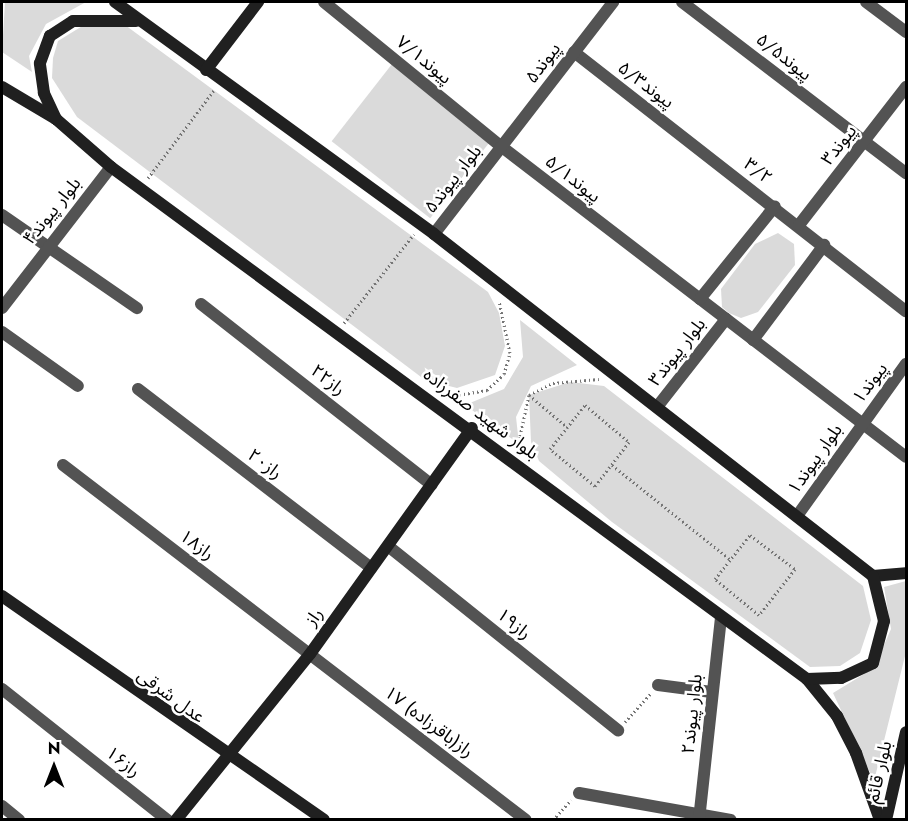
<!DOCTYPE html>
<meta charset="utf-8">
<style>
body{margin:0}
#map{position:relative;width:908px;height:821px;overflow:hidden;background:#fff;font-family:Jost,"Noto Sans Arabic",sans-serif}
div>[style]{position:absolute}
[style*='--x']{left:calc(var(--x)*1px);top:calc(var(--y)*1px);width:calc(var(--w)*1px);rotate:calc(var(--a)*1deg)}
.green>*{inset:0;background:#dadada;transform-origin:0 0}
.path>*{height:3px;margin-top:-1.5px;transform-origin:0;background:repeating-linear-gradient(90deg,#757575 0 1.5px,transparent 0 4.5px)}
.street>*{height:12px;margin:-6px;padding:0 6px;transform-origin:6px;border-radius:6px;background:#535353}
.secondary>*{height:12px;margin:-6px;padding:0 6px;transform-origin:6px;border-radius:6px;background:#202020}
span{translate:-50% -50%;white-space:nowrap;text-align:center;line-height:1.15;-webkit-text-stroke:5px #fff;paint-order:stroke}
.street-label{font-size:18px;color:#000}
.frame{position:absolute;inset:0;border:3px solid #000;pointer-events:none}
.north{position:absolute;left:24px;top:737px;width:60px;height:60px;-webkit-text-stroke:4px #fff;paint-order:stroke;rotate:0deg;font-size:16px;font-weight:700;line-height:24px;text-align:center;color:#000}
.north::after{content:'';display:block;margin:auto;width:21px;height:27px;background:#000;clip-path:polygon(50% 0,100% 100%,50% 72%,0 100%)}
</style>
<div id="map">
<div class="green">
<i style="clip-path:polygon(5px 2px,86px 2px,46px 24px,29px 56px,32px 72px,2px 52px)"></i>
<i style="clip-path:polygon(84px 25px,125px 25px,488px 292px,499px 313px,505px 346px,495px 375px,457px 388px,425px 380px,77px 117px,52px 78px,53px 58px,58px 41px)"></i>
<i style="left:392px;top:64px;width:125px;height:98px;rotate:38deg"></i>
<i style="clip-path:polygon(778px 233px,794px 244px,795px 265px,758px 312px,741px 318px,729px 313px,722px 307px,721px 289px,755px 244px)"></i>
<i style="clip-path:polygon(520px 320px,577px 365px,531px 386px,516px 417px,519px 444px,465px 405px,504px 389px,523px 357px)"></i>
<i style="clip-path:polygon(570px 382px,604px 386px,863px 586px,871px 620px,860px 653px,840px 666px,810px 667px,612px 522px,539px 461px,531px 442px,529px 395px)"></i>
<i style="clip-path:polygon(906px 581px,906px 652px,874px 781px,833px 693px,874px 668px,891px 629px,884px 587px)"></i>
</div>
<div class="path">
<i style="--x:148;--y:178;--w:110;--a:-53.1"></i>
<i style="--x:344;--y:323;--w:113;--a:-51.8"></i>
<i style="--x:529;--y:395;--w:50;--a:40.1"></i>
<i style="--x:446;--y:397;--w:42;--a:-9.7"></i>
<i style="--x:487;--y:390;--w:23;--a:-43"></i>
<i style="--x:504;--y:374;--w:22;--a:-74"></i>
<i style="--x:510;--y:353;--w:53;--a:-101.9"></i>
<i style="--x:585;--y:405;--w:57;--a:40.1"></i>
<i style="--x:629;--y:442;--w:56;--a:127.7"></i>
<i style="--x:595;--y:486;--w:58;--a:-140.6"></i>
<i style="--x:550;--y:449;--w:56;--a:-51.5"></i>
<i style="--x:524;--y:455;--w:19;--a:-102"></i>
<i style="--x:520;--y:436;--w:42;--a:-77.6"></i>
<i style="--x:529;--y:395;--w:27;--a:-27"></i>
<i style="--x:553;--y:383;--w:46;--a:-5"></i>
<i style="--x:612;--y:465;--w:152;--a:38.6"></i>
<i style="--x:750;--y:535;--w:56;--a:37.1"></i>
<i style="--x:795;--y:569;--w:58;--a:128"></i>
<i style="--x:759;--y:615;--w:57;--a:-140.7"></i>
<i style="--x:715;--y:579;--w:56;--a:-51.5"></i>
<i style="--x:625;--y:722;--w:39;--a:-48"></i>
<i style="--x:553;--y:820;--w:27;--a:-48"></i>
</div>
<div class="street">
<i style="--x:324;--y:2;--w:230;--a:39.2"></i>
<i style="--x:502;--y:147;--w:509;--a:37.5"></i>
<i style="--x:682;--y:2;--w:282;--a:37.4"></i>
<i style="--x:866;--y:2;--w:50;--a:36.9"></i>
<i style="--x:574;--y:52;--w:421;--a:38"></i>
<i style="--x:2;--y:215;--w:164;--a:34.6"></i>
<i style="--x:799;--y:225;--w:175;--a:-52.2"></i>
<i style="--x:434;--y:234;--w:293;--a:-52.3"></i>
<i style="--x:700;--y:299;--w:119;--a:-51.1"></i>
<i style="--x:201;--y:304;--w:293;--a:38.1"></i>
<i style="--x:2;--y:308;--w:178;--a:-52.3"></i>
<i style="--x:2;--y:332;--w:93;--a:35.4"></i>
<i style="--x:753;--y:340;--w:119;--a:-53.2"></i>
<i style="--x:138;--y:389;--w:294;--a:37.5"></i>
<i style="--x:657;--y:407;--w:112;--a:-51.9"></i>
<i style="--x:63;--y:465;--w:583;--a:37.48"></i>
<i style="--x:797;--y:516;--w:187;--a:-54.4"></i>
<i style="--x:388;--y:546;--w:295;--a:38.7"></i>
<i style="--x:658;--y:685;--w:54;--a:7.4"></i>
<i style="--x:2;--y:689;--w:211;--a:38.4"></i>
<i style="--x:579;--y:793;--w:154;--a:10.1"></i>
<i style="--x:2;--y:806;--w:22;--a:39"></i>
<i style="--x:699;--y:820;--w:204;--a:-83.8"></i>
</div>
<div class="secondary">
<i style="--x:115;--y:2;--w:394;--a:36"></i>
<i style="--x:434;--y:234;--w:556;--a:37.92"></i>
<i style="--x:873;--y:576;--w:33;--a:-5"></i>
<i style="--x:206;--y:70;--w:86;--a:-52.6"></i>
<i style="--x:2;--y:87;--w:63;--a:30.7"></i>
<i style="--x:56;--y:119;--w:73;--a:41.1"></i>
<i style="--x:111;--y:167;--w:864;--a:36.34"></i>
<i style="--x:807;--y:679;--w:48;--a:51"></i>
<i style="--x:837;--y:716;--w:42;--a:62.8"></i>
<i style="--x:856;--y:753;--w:71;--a:70.3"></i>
<i style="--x:56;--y:119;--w:29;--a:-115"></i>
<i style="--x:44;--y:93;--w:30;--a:-98"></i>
<i style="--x:40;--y:63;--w:29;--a:-70"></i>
<i style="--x:50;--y:36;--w:27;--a:-33"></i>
<i style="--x:73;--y:21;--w:63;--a:0"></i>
<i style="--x:2;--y:596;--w:392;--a:34.8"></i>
<i style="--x:807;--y:679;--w:34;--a:-2"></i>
<i style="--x:841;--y:678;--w:35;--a:-25"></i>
<i style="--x:873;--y:663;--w:43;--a:-75.3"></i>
<i style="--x:884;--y:621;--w:46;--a:-103.7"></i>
<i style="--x:176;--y:820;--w:213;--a:-51.1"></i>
<i style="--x:310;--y:654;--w:278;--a:-54.4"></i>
<i style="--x:886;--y:820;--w:90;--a:-77.2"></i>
</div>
<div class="street-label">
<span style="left:784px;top:57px;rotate:38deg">پیوند۵/۵</span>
<span style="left:424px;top:60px;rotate:39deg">پیوند۷/۱</span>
<span style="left:543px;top:63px;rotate:-53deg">پیوند۵</span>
<span style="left:646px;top:85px;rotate:37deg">پیوند۵/۳</span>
<span style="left:839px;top:145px;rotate:-52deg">پیوند۳</span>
<span style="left:758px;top:171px;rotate:38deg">۳/۲</span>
<span style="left:453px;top:179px;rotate:-52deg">بلوار پیوند۵</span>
<span style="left:573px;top:179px;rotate:38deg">پیوند۵/۱</span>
<span style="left:52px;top:211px;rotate:-51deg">بلوار پیوند۴</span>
<span style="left:677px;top:352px;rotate:-52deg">بلوار پیوند۳</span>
<span style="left:328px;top:380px;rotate:38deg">راز۲۲</span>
<span style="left:870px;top:383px;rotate:-53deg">پیوند۱</span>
<span style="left:481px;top:414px;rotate:37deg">بلوار شهید صفرزاده</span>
<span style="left:815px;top:459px;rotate:-55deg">بلوار پیوند۱</span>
<span style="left:265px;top:464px;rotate:37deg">راز۲۰</span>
<span style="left:197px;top:545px;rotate:37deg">راز۱۸</span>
<span style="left:314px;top:617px;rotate:-54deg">راز</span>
<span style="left:514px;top:624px;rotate:39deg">راز۱۹</span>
<span style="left:171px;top:696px;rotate:36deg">عدل شرقی</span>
<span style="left:692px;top:714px;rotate:-84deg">بلوار پیوند۲</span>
<span style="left:429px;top:722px;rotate:37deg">۱۷ راز(باقرزاده)</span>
<span style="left:123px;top:762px;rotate:38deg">راز۱۶</span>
<span style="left:879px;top:772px;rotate:-77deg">بلوار قائم</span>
</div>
<div class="frame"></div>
<div class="north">N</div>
</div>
